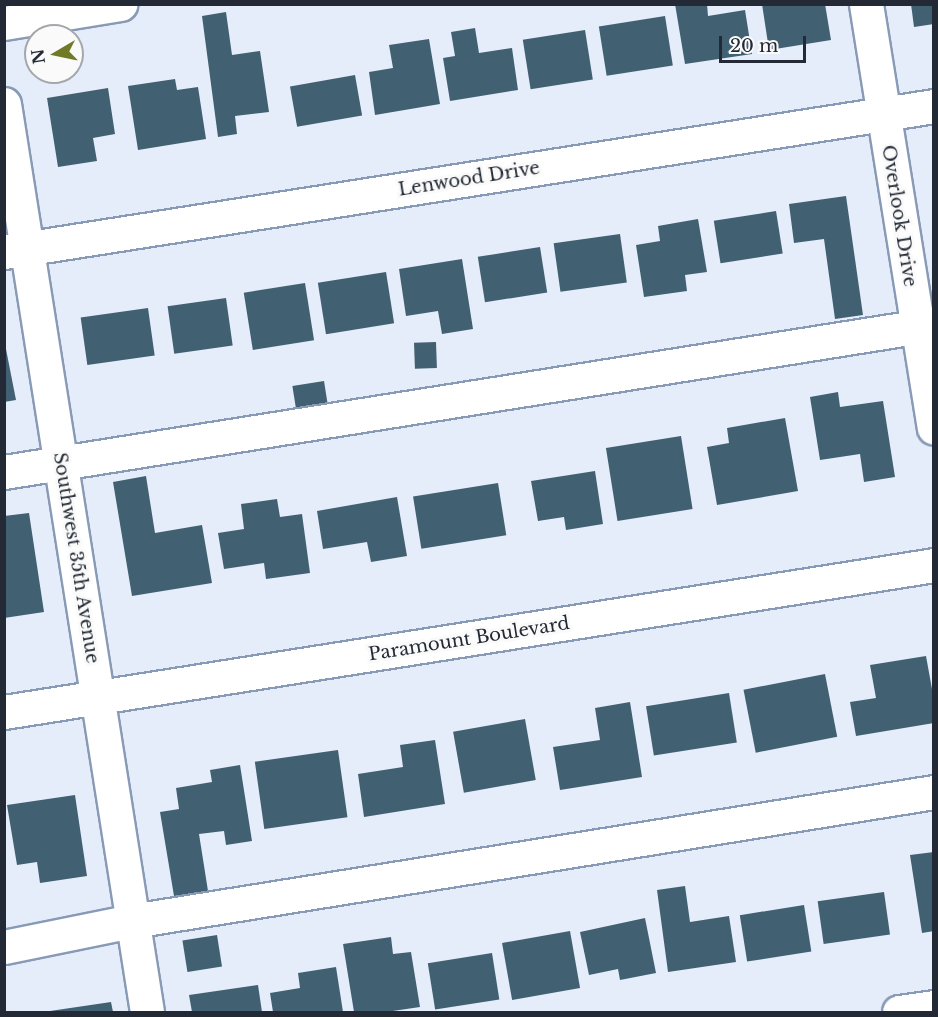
<!DOCTYPE html>
<style>
body{margin:0}
#map{position:relative;width:938px;height:1017px;overflow:hidden;background:#e6edfa;font-family:"Libre Baskerville",serif}
div>[style]{position:absolute}
[style*='--x']{left:calc(var(--x)*1px);top:calc(var(--y)*1px);width:calc(var(--w)*1px);rotate:calc(var(--a)*1deg)}
.building>*{inset:0;background:#416172;transform-origin:0 0}
.roads{filter:drop-shadow(2px 0 #889ab6) drop-shadow(-2px 0 #889ab6) drop-shadow(0 2px #889ab6) drop-shadow(0 -2px #889ab6)}
.minor>*{height:33px;margin:-16.5px;padding:0 16.5px;transform-origin:16.5px;border-radius:16.5px;background:#fff}
.major>*{height:33px;margin:-16.5px;padding:0 16.5px;transform-origin:16.5px;border-radius:16.5px;background:#fff}
span{translate:-50% -50%;white-space:nowrap;text-align:center;line-height:1.15;-webkit-text-stroke:6px #fafafa;paint-order:stroke}
.street-label{font-size:18px;color:#232a35}
.frame{position:absolute;inset:0;border:6px solid #232a35;pointer-events:none}
.north{position:absolute;left:24px;top:24px;width:60px;height:60px;box-sizing:border-box;background:#fafafa;border:2px solid #a4a7ab;border-radius:50%;rotate:261deg;font-size:16px;font-weight:700;line-height:24px;text-align:center;color:#232a35}
.north::after{content:'';display:block;margin:auto;width:21px;height:27px;background:#717a26;clip-path:polygon(50% 0,100% 100%,50% 72%,0 100%)}
.scale{position:absolute;left:719px;top:36px;width:87px;height:27px;box-sizing:border-box;border:3px solid #232a35;border-top:0;padding-left:8px;font-size:18px;line-height:21px;white-space:nowrap;color:#232a35;-webkit-text-stroke:4px #fafafa;paint-order:stroke}
</style>
<div id="map">
<div class="building">
<i style="clip-path:polygon(675px 4px,707px 4px,708px 16px,745px 10px,752px 54px,685px 64px)"></i>
<i style="clip-path:polygon(762px 4px,825px 4px,831px 40px,769px 50px)"></i>
<i style="clip-path:polygon(911px 4px,934px 4px,934px 24px,914px 27px)"></i>
<i style="clip-path:polygon(226px 12px,232px 55px,260px 51px,269px 112px,235px 116px,237px 134px,218px 137px,202px 16px)"></i>
<i style="left:665px;top:16px;width:50px;height:67px;rotate:81deg"></i>
<i style="clip-path:polygon(475px 28px,479px 53px,512px 48px,518px 90px,450px 101px,443px 58px,455px 56px,451px 32px)"></i>
<i style="left:585px;top:30px;width:50px;height:63px;rotate:81deg"></i>
<i style="clip-path:polygon(429px 39px,440px 104px,375px 115px,369px 72px,393px 68px,389px 45px)"></i>
<i style="left:355px;top:75px;width:41px;height:66px;rotate:80deg"></i>
<i style="clip-path:polygon(175px 79px,177px 90px,198px 87px,206px 139px,138px 150px,128px 86px)"></i>
<i style="clip-path:polygon(108px 88px,115px 134px,93px 138px,97px 161px,58px 167px,47px 98px)"></i>
<i style="clip-path:polygon(846px 196px,863px 315px,835px 319px,824px 239px,794px 243px,789px 204px)"></i>
<i style="left:776px;top:211px;width:43px;height:63px;rotate:81deg"></i>
<i style="clip-path:polygon(698px 219px,707px 272px,685px 275px,687px 291px,644px 297px,636px 245px,660px 241px,658px 226px)"></i>
<i style="left:620px;top:234px;width:49px;height:67px;rotate:82deg"></i>
<i style="left:540px;top:247px;width:46px;height:63px;rotate:81deg"></i>
<i style="clip-path:polygon(462px 259px,473px 329px,442px 334px,438px 311px,406px 316px,399px 269px)"></i>
<i style="left:386px;top:272px;width:52px;height:69px;rotate:81deg"></i>
<i style="left:305px;top:283px;width:58px;height:62px;rotate:81deg"></i>
<i style="left:226px;top:298px;width:48px;height:59px;rotate:82deg"></i>
<i style="left:148px;top:308px;width:48px;height:68px;rotate:82deg"></i>
<i style="clip-path:polygon(4px 339px,16px 400px,4px 402px)"></i>
<i style="left:436px;top:342px;width:26px;height:22px;rotate:88deg"></i>
<i style="left:324px;top:381px;width:24px;height:32px;rotate:81deg"></i>
<i style="clip-path:polygon(838px 392px,840px 407px,883px 401px,895px 477px,864px 482px,860px 454px,820px 460px,810px 397px)"></i>
<i style="clip-path:polygon(785px 418px,798px 491px,717px 505px,707px 447px,729px 443px,727px 428px)"></i>
<i style="left:681px;top:436px;width:74px;height:76px;rotate:81deg"></i>
<i style="clip-path:polygon(595px 471px,603px 524px,566px 530px,564px 517px,538px 521px,531px 481px)"></i>
<i style="clip-path:polygon(146px 476px,155px 533px,202px 525px,212px 583px,132px 596px,113px 482px)"></i>
<i style="left:498px;top:483px;width:53px;height:86px;rotate:81deg"></i>
<i style="clip-path:polygon(397px 497px,407px 556px,371px 562px,367px 542px,323px 549px,317px 511px)"></i>
<i style="clip-path:polygon(277px 499px,280px 517px,302px 514px,310px 573px,266px 579px,264px 563px,224px 569px,218px 533px,244px 529px,241px 504px)"></i>
<i style="clip-path:polygon(29px 513px,44px 612px,4px 618px,4px 516px)"></i>
<i style="clip-path:polygon(926px 656px,934px 700px,934px 723px,856px 736px,850px 702px,876px 698px,870px 665px)"></i>
<i style="left:825px;top:674px;width:64px;height:83px;rotate:79deg"></i>
<i style="left:729px;top:693px;width:50px;height:84px;rotate:81deg"></i>
<i style="clip-path:polygon(630px 702px,642px 777px,560px 790px,553px 747px,600px 740px,595px 708px)"></i>
<i style="left:525px;top:719px;width:62px;height:73px;rotate:80deg"></i>
<i style="clip-path:polygon(435px 740px,445px 804px,364px 817px,358px 774px,403px 767px,400px 745px)"></i>
<i style="left:338px;top:750px;width:68px;height:84px;rotate:82deg"></i>
<i style="clip-path:polygon(240px 765px,252px 841px,226px 845px,224px 831px,199px 834px,208px 891px,174px 896px,160px 812px,179px 809px,176px 788px,212px 782px,210px 770px)"></i>
<i style="clip-path:polygon(75px 795px,87px 876px,40px 883px,37px 862px,17px 865px,7px 805px)"></i>
<i style="clip-path:polygon(934px 852px,934px 931px,922px 933px,910px 855px)"></i>
<i style="clip-path:polygon(685px 886px,690px 922px,729px 916px,736px 962px,668px 972px,657px 890px)"></i>
<i style="left:884px;top:892px;width:43px;height:67px;rotate:82deg"></i>
<i style="left:804px;top:905px;width:47px;height:65px;rotate:81deg"></i>
<i style="clip-path:polygon(645px 918px,656px 973px,620px 980px,618px 969px,589px 975px,580px 932px)"></i>
<i style="left:570px;top:931px;width:58px;height:69px;rotate:80deg"></i>
<i style="left:217px;top:935px;width:32px;height:35px;rotate:81deg"></i>
<i style="clip-path:polygon(391px 937px,393px 954px,411px 952px,420px 1007px,386px 1012px,354px 1012px,343px 944px)"></i>
<i style="left:492px;top:953px;width:47px;height:65px;rotate:81deg"></i>
<i style="clip-path:polygon(336px 967px,343px 1012px,273px 1012px,270px 993px,300px 988px,298px 973px)"></i>
<i style="clip-path:polygon(258px 985px,262px 1012px,192px 1012px,189px 995px)"></i>
<i style="clip-path:polygon(111px 1002px,113px 1012px,50px 1012px,50px 1011px)"></i>
</div>
<div class="roads">
<div class="minor">
<i style="--x:866;--y:4;--w:429;--a:80.9"></i>
<i style="--x:4;--y:23;--w:118;--a:-9.3"></i>
<i style="--x:4;--y:104;--w:919;--a:81.05"></i>
<i style="--x:4;--y:252;--w:941;--a:-8.92"></i>
<i style="--x:4;--y:472;--w:942;--a:-9.04"></i>
<i style="--x:4;--y:947;--w:131;--a:-11.5"></i>
<i style="--x:132;--y:921;--w:812;--a:-9.14"></i>
<i style="--x:899;--y:1012;--w:35;--a:-8"></i>
</div>
<div class="major">
<i style="--x:4;--y:712;--w:942;--a:-8.98"></i>
</div>
</div>
<div class="street-label">
<span style="left:469px;top:179px;rotate:-9deg">Lenwood Drive</span>
<span style="left:899px;top:216px;rotate:81deg">Overlook Drive</span>
<span style="left:76px;top:558px;rotate:81deg">Southwest 35th Avenue</span>
<span style="left:469px;top:639px;rotate:-9deg">Paramount Boulevard</span>
</div>
<div class="frame"></div>
<div class="north">N</div>
<div class="scale">20 m</div>
</div>
